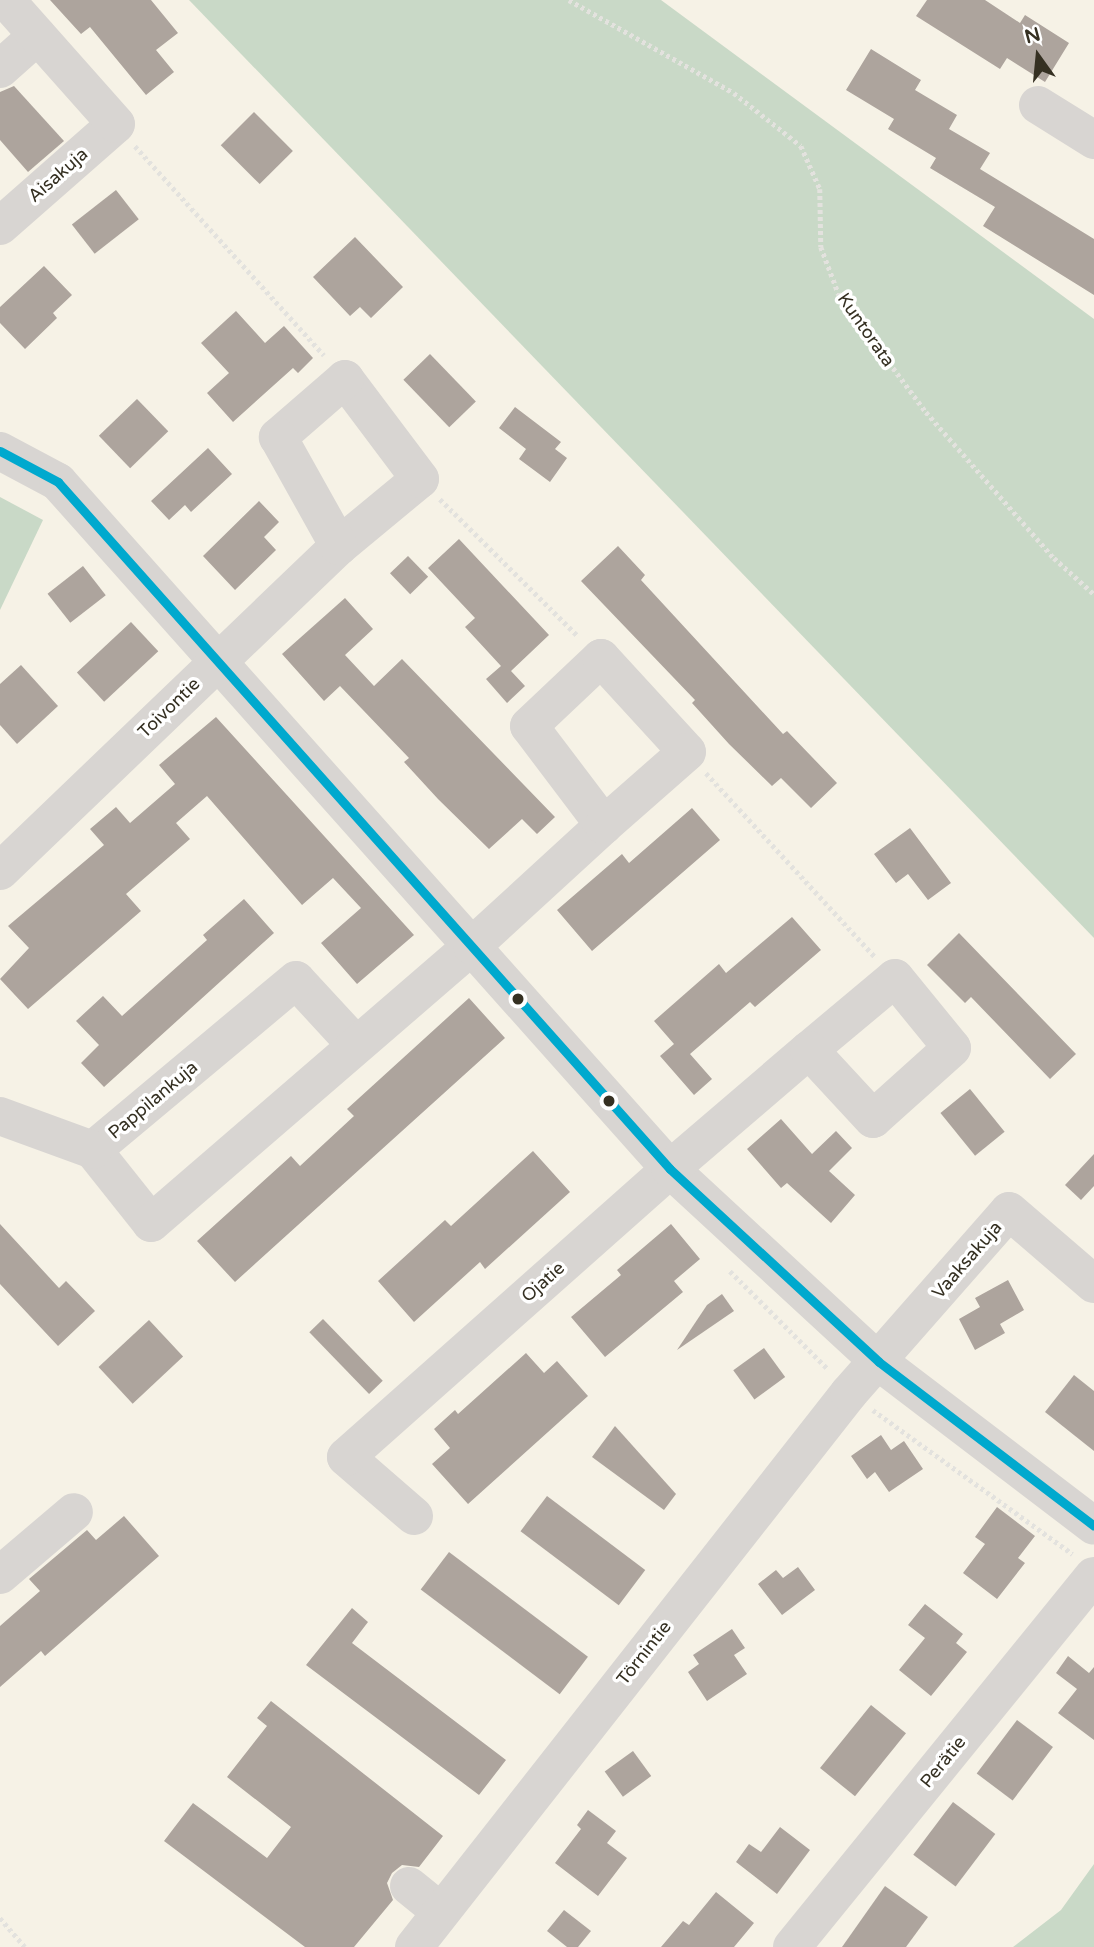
<!DOCTYPE html>
<meta charset="utf-8">
<style>
body{margin:0}
#map{position:relative;width:1094px;height:1947px;overflow:hidden;background:#f6f2e6;font-family:"Varela Round",sans-serif}
div>[style]{position:absolute}
[style*='--x']{left:calc(var(--x)*1px);top:calc(var(--y)*1px);width:calc(var(--w)*1px);rotate:calc(var(--a)*1deg)}
.forest>*{inset:0;background:#c9d9c7}
.building>*{inset:0;background:#ada49d;transform-origin:0 0}
.path>*{height:4.5px;margin-top:-2.25px;transform-origin:0;background:repeating-linear-gradient(90deg,#e3e2de 0 3.5px,transparent 0 7px)}
.minor>*{height:38px;margin:-19px;padding:0 19px;transform-origin:19px;border-radius:19px;background:#d8d5d2}
.bus-1>*{height:9px;margin:-4.5px;padding:0 4.5px;transform-origin:4.5px;border-radius:4.5px;background:#00a9ce}
.dots>*{width:19px;height:19px;translate:-50% -50%;box-sizing:border-box;border:4px solid #fff;border-radius:50%}
span{translate:-50% -50%;white-space:nowrap;text-align:center;line-height:1.15;-webkit-text-stroke:7px #fff;paint-order:stroke}
.street-label{font-size:18px;color:#353022}
.north{position:absolute;left:1003px;top:21px;width:70px;height:70px;-webkit-text-stroke:5px #fff;paint-order:stroke;rotate:345deg;font-size:19px;font-weight:700;line-height:28px;text-align:center;color:#353022}
.north::after{content:'';display:block;margin:auto;width:24px;height:32px;background:#353022;clip-path:polygon(50% 0,100% 100%,50% 72%,0 100%)}
</style>
<div id="map">
<div class="forest">
<i style="clip-path:polygon(189px 0,661px 0,1094px 319px,1094px 938px)"></i>
<i style="clip-path:polygon(0 497px,43px 520px,0 610px)"></i>
<i style="clip-path:polygon(1094px 1864px,1094px 1947px,1013px 1947px,1061px 1910px)"></i>
</div>
<div class="building">
<i style="clip-path:polygon(50px 0,151px 0,178px 33px,156px 50px,174px 72px,146px 95px,90px 27px,81px 34px)"></i>
<i style="clip-path:polygon(927px 0,985px 0,1020px 23px,1025px 15px,1069px 43px,1045px 82px,1007px 58px,1000px 69px,916px 16px)"></i>
<i style="clip-path:polygon(871px 49px,921px 80px,915px 90px,957px 115px,949px 129px,990px 153px,980px 169px,1094px 239px,1094px 295px,983px 226px,995px 207px,930px 168px,936px 158px,888px 129px,894px 119px,846px 90px)"></i>
<i style="clip-path:polygon(14px 86px,64px 141px,28px 172px,0 140px,0 92px)"></i>
<i style="left:254px;top:112px;width:55px;height:47px;rotate:45deg"></i>
<i style="left:116px;top:190px;width:37px;height:56px;rotate:52deg"></i>
<i style="clip-path:polygon(355px 237px,403px 287px,371px 318px,360px 307px,350px 316px,313px 277px)"></i>
<i style="clip-path:polygon(44px 266px,72px 295px,53px 313px,57px 318px,25px 349px,0 323px,0 307px)"></i>
<i style="clip-path:polygon(236px 311px,265px 343px,284px 326px,313px 358px,298px 373px,293px 368px,233px 422px,207px 393px,229px 373px,201px 343px)"></i>
<i style="left:430px;top:354px;width:66px;height:37px;rotate:46deg"></i>
<i style="left:137px;top:399px;width:45px;height:53px;rotate:46deg"></i>
<i style="clip-path:polygon(515px 407px,561px 442px,555px 449px,567px 458px,550px 482px,519px 459px,526px 449px,499px 428px)"></i>
<i style="clip-path:polygon(208px 448px,232px 474px,191px 512px,185px 505px,169px 520px,151px 501px)"></i>
<i style="clip-path:polygon(259px 501px,279px 522px,264px 537px,276px 550px,235px 590px,203px 556px)"></i>
<i style="clip-path:polygon(459px 539px,549px 635px,511px 671px,525px 686px,507px 703px,486px 679px,501px 666px,465px 627px,475px 618px,428px 568px)"></i>
<i style="clip-path:polygon(618px 546px,645px 575px,641px 580px,783px 734px,787px 731px,837px 783px,811px 808px,781px 778px,772px 786px,729px 744px,692px 703px,695px 700px,581px 581px)"></i>
<i style="left:408px;top:556px;width:29px;height:25px;rotate:46deg"></i>
<i style="left:83px;top:566px;width:37px;height:45px;rotate:52deg"></i>
<i style="clip-path:polygon(345px 598px,373px 629px,345px 655px,374px 686px,402px 659px,555px 817px,537px 834px,522px 819px,489px 849px,438px 799px,404px 762px,409px 758px,340px 686px,324px 701px,282px 654px)"></i>
<i style="left:131px;top:622px;width:40px;height:74px;rotate:47deg"></i>
<i style="clip-path:polygon(21px 665px,58px 706px,17px 744px,0 725px,0 684px)"></i>
<i style="clip-path:polygon(216px 717px,414px 935px,357px 984px,321px 943px,361px 908px,333px 878px,302px 905px,207px 796px,176px 823px,190px 839px,126px 894px,141px 911px,28px 1009px,0 979px,29px 948px,8px 926px,104px 845px,90px 829px,116px 807px,130px 823px,175px 784px,159px 765px)"></i>
<i style="clip-path:polygon(692px 808px,720px 840px,592px 951px,557px 910px,622px 854px,629px 863px)"></i>
<i style="clip-path:polygon(910px 828px,951px 883px,928px 900px,908px 874px,896px 883px,874px 854px)"></i>
<i style="clip-path:polygon(244px 899px,274px 933px,104px 1087px,81px 1063px,99px 1045px,76px 1021px,103px 996px,122px 1016px,207px 940px,203px 935px)"></i>
<i style="clip-path:polygon(792px 917px,821px 950px,755px 1007px,750px 1002px,690px 1054px,712px 1079px,694px 1095px,660px 1056px,674px 1044px,654px 1021px,719px 964px,726px 973px)"></i>
<i style="clip-path:polygon(959px 933px,1076px 1054px,1050px 1079px,971px 997px,965px 1003px,927px 965px)"></i>
<i style="clip-path:polygon(469px 998px,505px 1038px,235px 1282px,197px 1241px,291px 1156px,300px 1166px,354px 1116px,347px 1109px)"></i>
<i style="left:970px;top:1089px;width:55px;height:38px;rotate:51deg"></i>
<i style="clip-path:polygon(781px 1119px,812px 1154px,836px 1131px,852px 1148px,829px 1171px,855px 1195px,831px 1223px,787px 1183px,781px 1188px,747px 1149px)"></i>
<i style="clip-path:polygon(533px 1151px,570px 1192px,485px 1269px,480px 1262px,414px 1322px,378px 1281px,445px 1220px,451px 1226px)"></i>
<i style="clip-path:polygon(1094px 1154px,1094px 1186px,1081px 1200px,1065px 1185px)"></i>
<i style="clip-path:polygon(0 1224px,59px 1288px,66px 1281px,95px 1311px,58px 1346px,0 1284px)"></i>
<i style="clip-path:polygon(671px 1224px,700px 1259px,674px 1281px,683px 1292px,605px 1357px,571px 1317px,621px 1275px,617px 1270px)"></i>
<i style="clip-path:polygon(1008px 1280px,1024px 1310px,1000px 1324px,1005px 1333px,975px 1350px,959px 1319px,980px 1307px,975px 1298px)"></i>
<i style="clip-path:polygon(722px 1294px,734px 1311px,677px 1350px,707px 1305px)"></i>
<i style="left:323px;top:1319px;width:86px;height:19px;rotate:46deg"></i>
<i style="left:149px;top:1320px;width:50px;height:69px;rotate:47deg"></i>
<i style="left:764px;top:1348px;width:36px;height:38px;rotate:54deg"></i>
<i style="clip-path:polygon(526px 1353px,544px 1373px,557px 1361px,588px 1396px,468px 1504px,432px 1464px,450px 1448px,434px 1429px,455px 1410px,458px 1414px)"></i>
<i style="clip-path:polygon(1074px 1375px,1094px 1391px,1094px 1451px,1045px 1412px)"></i>
<i style="clip-path:polygon(615px 1426px,676px 1494px,664px 1510px,592px 1457px)"></i>
<i style="clip-path:polygon(881px 1435px,891px 1450px,904px 1441px,923px 1469px,889px 1492px,875px 1472px,867px 1479px,851px 1456px)"></i>
<i style="left:547px;top:1496px;width:123px;height:44px;rotate:37deg"></i>
<i style="clip-path:polygon(997px 1507px,1035px 1536px,1018px 1558px,1025px 1563px,997px 1599px,963px 1573px,985px 1544px,975px 1537px)"></i>
<i style="clip-path:polygon(124px 1516px,159px 1556px,45px 1656px,41px 1651px,0 1687px,0 1626px,40px 1591px,29px 1579px,87px 1530px,96px 1540px)"></i>
<i style="left:449px;top:1552px;width:174px;height:47px;rotate:37deg"></i>
<i style="clip-path:polygon(798px 1567px,815px 1590px,782px 1615px,758px 1584px,776px 1570px,783px 1578px)"></i>
<i style="clip-path:polygon(925px 1604px,963px 1634px,956px 1643px,967px 1652px,931px 1696px,899px 1670px,925px 1638px,908px 1625px)"></i>
<i style="clip-path:polygon(352px 1608px,368px 1622px,352px 1643px,506px 1760px,479px 1795px,306px 1665px)"></i>
<i style="clip-path:polygon(732px 1629px,745px 1648px,734px 1655px,747px 1674px,707px 1701px,688px 1672px,699px 1664px,693px 1655px)"></i>
<i style="clip-path:polygon(1068px 1656px,1089px 1673px,1094px 1667px,1094px 1740px,1058px 1713px,1077px 1689px,1056px 1673px)"></i>
<i style="clip-path:polygon(271px 1701px,443px 1836px,419px 1867px,402px 1865px,392px 1873px,387px 1883px,393px 1900px,354px 1947px,305px 1947px,164px 1841px,193px 1803px,267px 1858px,291px 1827px,227px 1777px,267px 1726px,257px 1718px)"></i>
<i style="left:871px;top:1705px;width:45px;height:81px;rotate:39deg"></i>
<i style="left:1017px;top:1720px;width:45px;height:67px;rotate:37deg"></i>
<i style="left:633px;top:1751px;width:31px;height:35px;rotate:54deg"></i>
<i style="left:953px;top:1802px;width:53px;height:66px;rotate:37deg"></i>
<i style="clip-path:polygon(588px 1810px,616px 1831px,607px 1843px,627px 1858px,598px 1896px,555px 1863px,581px 1829px,577px 1825px)"></i>
<i style="clip-path:polygon(780px 1827px,810px 1850px,777px 1894px,736px 1862px,749px 1844px,761px 1852px)"></i>
<i style="clip-path:polygon(885px 1886px,928px 1917px,906px 1947px,842px 1947px)"></i>
<i style="clip-path:polygon(716px 1892px,754px 1923px,734px 1947px,661px 1947px,683px 1921px,689px 1925px)"></i>
<i style="clip-path:polygon(564px 1910px,591px 1931px,578px 1947px,567px 1947px,547px 1931px)"></i>
</div>
<div class="path">
<i style="--x:569;--y:0;--w:189;--a:29.4"></i>
<i style="--x:734;--y:93;--w:85;--a:38.3"></i>
<i style="--x:801;--y:146;--w:47;--a:66.2"></i>
<i style="--x:820;--y:189;--w:58;--a:89"></i>
<i style="--x:821;--y:247;--w:51;--a:69.4"></i>
<i style="--x:839;--y:295;--w:146;--a:53.4"></i>
<i style="--x:926;--y:412;--w:194;--a:48.8"></i>
<i style="--x:1054;--y:558;--w:54;--a:42"></i>
<i style="--x:135;--y:146;--w:282;--a:47.9"></i>
<i style="--x:440;--y:499;--w:194;--a:44.8"></i>
<i style="--x:706;--y:773;--w:250;--a:47.4"></i>
<i style="--x:730;--y:1271;--w:139;--a:45"></i>
<i style="--x:873;--y:1410;--w:246;--a:35.8"></i>
<i style="--x:0;--y:1918;--w:38;--a:49"></i>
</div>
<div class="minor">
<i style="--x:0;--y:69;--w:50;--a:-41.7"></i>
<i style="--x:1038;--y:105;--w:66;--a:32"></i>
<i style="--x:0;--y:226;--w:154;--a:-41.3"></i>
<i style="--x:116;--y:124;--w:166;--a:-131.6"></i>
<i style="--x:0;--y:451;--w:66;--a:28.1"></i>
<i style="--x:58;--y:482;--w:920;--a:48.3"></i>
<i style="--x:670;--y:1169;--w:284;--a:42.7"></i>
<i style="--x:879;--y:1362;--w:270;--a:37.3"></i>
<i style="--x:0;--y:871;--w:470;--a:-43.8"></i>
<i style="--x:339;--y:546;--w:105;--a:-39.6"></i>
<i style="--x:420;--y:479;--w:125;--a:-126.9"></i>
<i style="--x:345;--y:379;--w:89;--a:139.1"></i>
<i style="--x:278;--y:437;--w:125;--a:60.8"></i>
<i style="--x:356;--y:1045;--w:88;--a:-132.7"></i>
<i style="--x:296;--y:980;--w:265;--a:140.1"></i>
<i style="--x:93;--y:1150;--w:93;--a:51.5"></i>
<i style="--x:151;--y:1223;--w:424;--a:-40.8"></i>
<i style="--x:472;--y:946;--w:179;--a:-42.5"></i>
<i style="--x:604;--y:825;--w:124;--a:-127.1"></i>
<i style="--x:529;--y:726;--w:99;--a:-43.4"></i>
<i style="--x:601;--y:658;--w:127;--a:47.5"></i>
<i style="--x:687;--y:752;--w:111;--a:138.7"></i>
<i style="--x:0;--y:1116;--w:99;--a:20.1"></i>
<i style="--x:414;--y:1516;--w:90;--a:-139.1"></i>
<i style="--x:346;--y:1457;--w:433;--a:-41.6"></i>
<i style="--x:670;--y:1169;--w:183;--a:-40.6"></i>
<i style="--x:809;--y:1050;--w:112;--a:-39.9"></i>
<i style="--x:895;--y:978;--w:90;--a:50.8"></i>
<i style="--x:952;--y:1048;--w:106;--a:138.1"></i>
<i style="--x:873;--y:1119;--w:94;--a:-132.8"></i>
<i style="--x:0;--y:1575;--w:97;--a:-40.4"></i>
<i style="--x:409;--y:1886;--w:41;--a:39.1"></i>
<i style="--x:414;--y:1947;--w:704;--a:-51.86"></i>
<i style="--x:849;--y:1393;--w:242;--a:-48.7"></i>
<i style="--x:1009;--y:1211;--w:112;--a:40.7"></i>
<i style="--x:792;--y:1947;--w:478;--a:-50.9"></i>
</div>
<div class="bus-1">
<i style="--x:0;--y:451;--w:66;--a:28.1"></i>
<i style="--x:58;--y:482;--w:920;--a:48.3"></i>
<i style="--x:670;--y:1169;--w:284;--a:42.7"></i>
<i style="--x:879;--y:1362;--w:270;--a:37.3"></i>
</div>
<div class="dots">
<i style="left:518px;top:999px;background:#353022"></i>
<i style="left:609px;top:1101px;background:#353022"></i>
</div>
<div class="street-label">
<span style="left:58px;top:175px;rotate:-41deg">Aisakuja</span>
<span style="left:866px;top:330px;rotate:55deg">Kuntorata</span>
<span style="left:169px;top:708px;rotate:-44deg">Toivontie</span>
<span style="left:153px;top:1100px;rotate:-40deg">Pappilankuja</span>
<span style="left:967px;top:1260px;rotate:-49deg">Vaaksakuja</span>
<span style="left:543px;top:1282px;rotate:-42deg">Ojatie</span>
<span style="left:644px;top:1653px;rotate:-52deg">Törnintie</span>
<span style="left:943px;top:1762px;rotate:-51deg">Perätie</span>
</div>
<div class="north">N</div>
</div>
